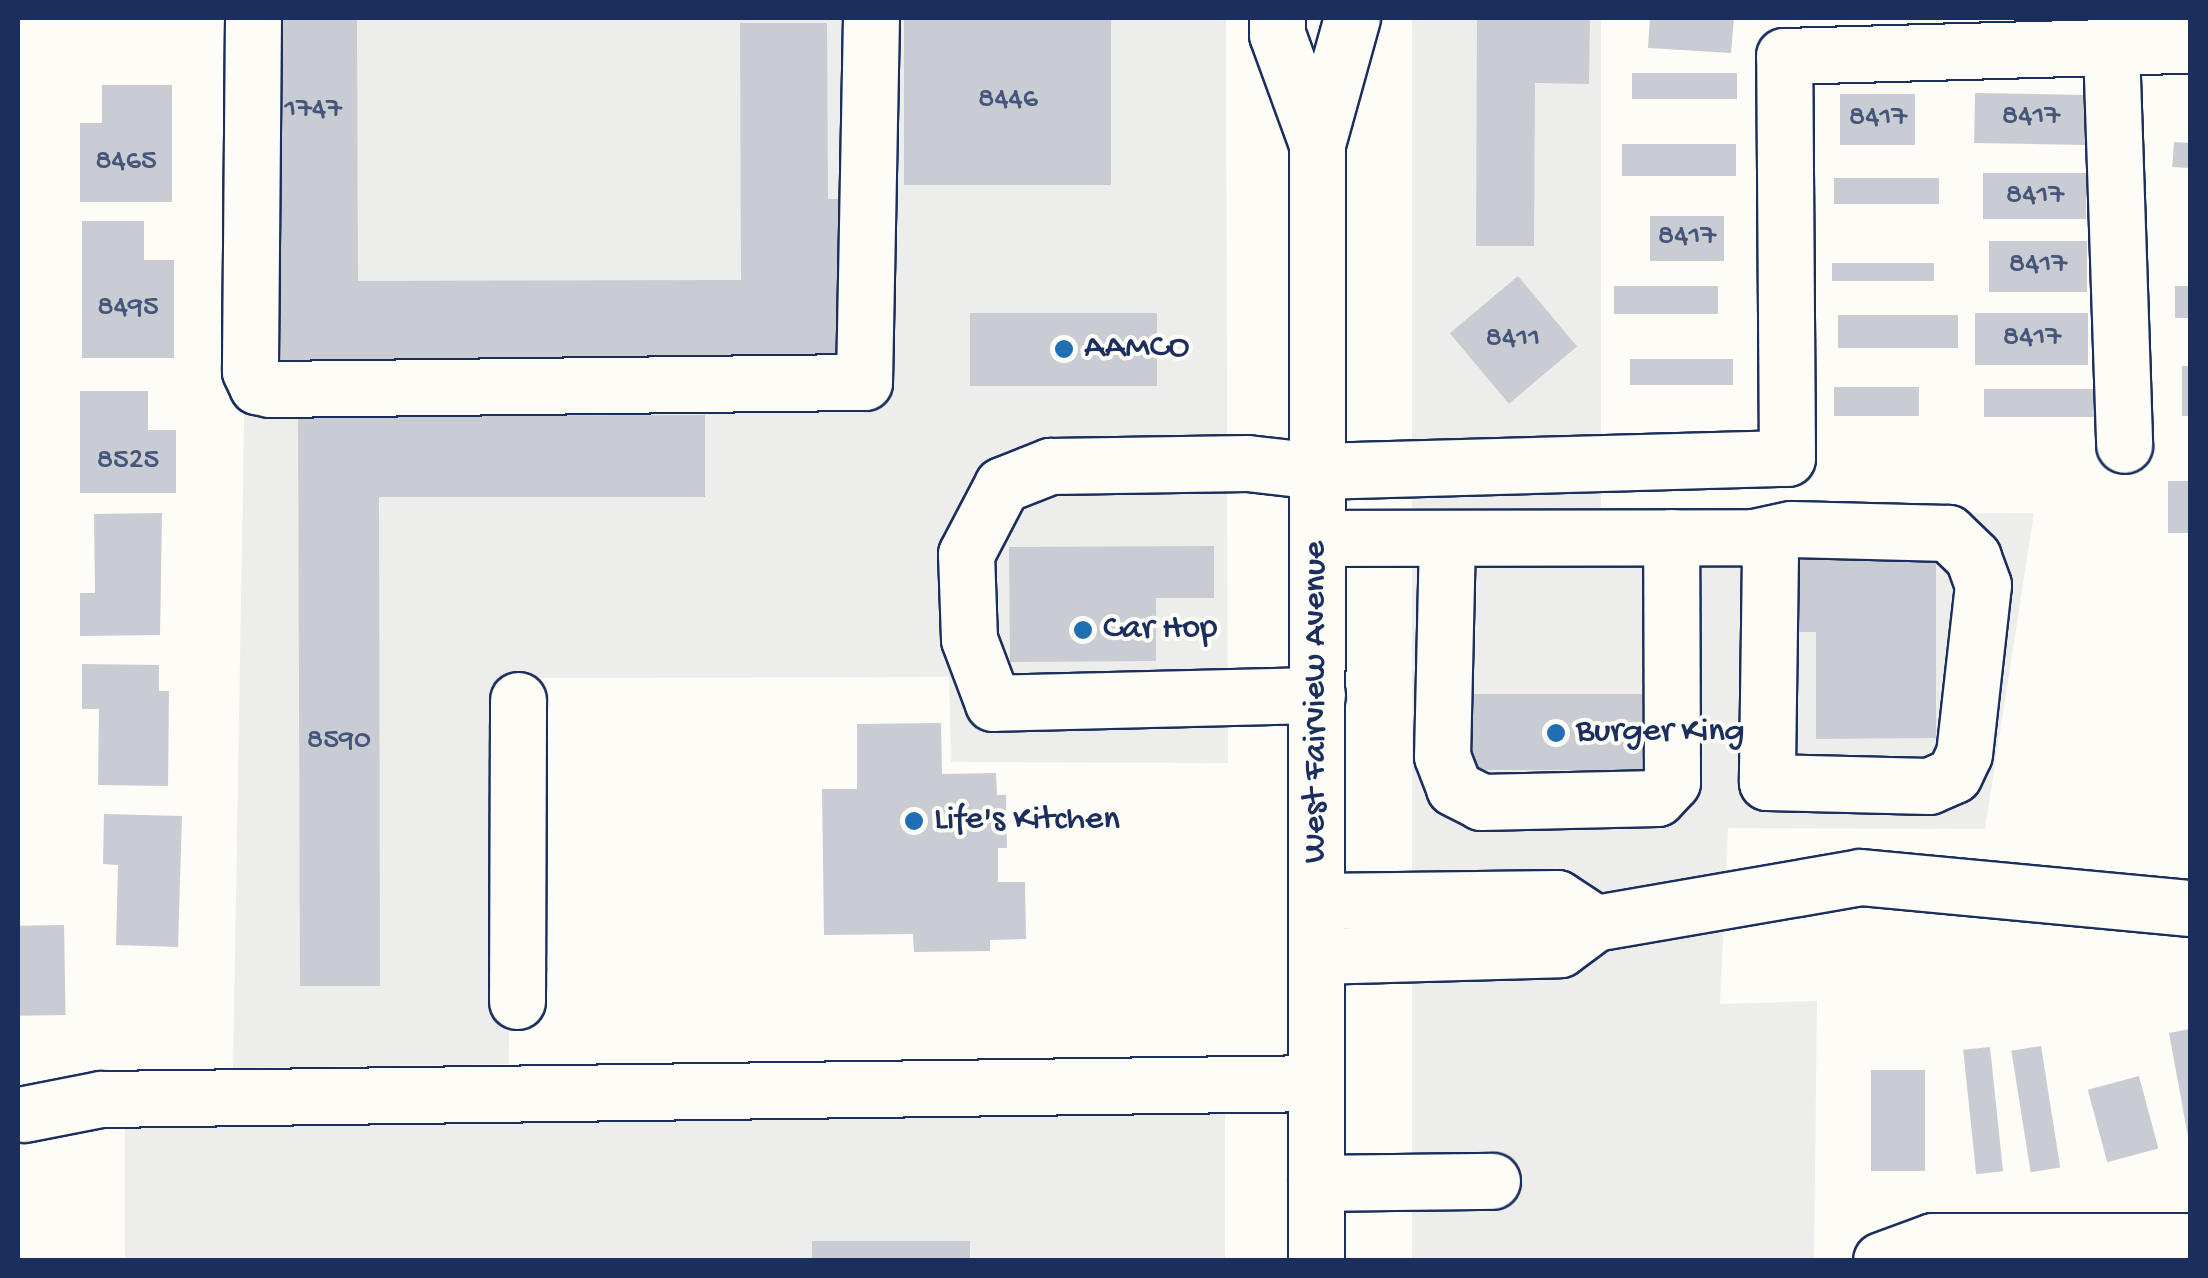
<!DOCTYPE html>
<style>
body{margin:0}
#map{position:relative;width:2208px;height:1278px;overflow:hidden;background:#fdfcf7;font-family:"Gochi Hand",sans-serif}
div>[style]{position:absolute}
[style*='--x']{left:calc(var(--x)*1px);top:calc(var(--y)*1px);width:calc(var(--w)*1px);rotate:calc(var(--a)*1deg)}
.built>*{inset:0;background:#edeeec;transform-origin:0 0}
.building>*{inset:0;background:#c9ccd3;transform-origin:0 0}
.roads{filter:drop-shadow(2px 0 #1b2f5e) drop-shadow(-2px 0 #1b2f5e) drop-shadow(0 2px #1b2f5e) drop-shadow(0 -2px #1b2f5e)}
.minor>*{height:55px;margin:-27.5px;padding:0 27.5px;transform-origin:27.5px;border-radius:27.5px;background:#fdfcf7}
.major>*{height:55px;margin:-27.5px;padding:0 27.5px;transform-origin:27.5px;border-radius:27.5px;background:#fdfcf7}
.dots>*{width:28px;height:28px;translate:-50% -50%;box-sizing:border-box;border:5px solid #fdfcf7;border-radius:50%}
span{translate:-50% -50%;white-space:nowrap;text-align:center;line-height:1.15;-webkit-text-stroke:8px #fdfcf7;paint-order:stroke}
.number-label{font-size:30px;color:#46567b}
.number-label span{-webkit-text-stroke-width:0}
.poi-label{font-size:35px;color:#1b2f5e}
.left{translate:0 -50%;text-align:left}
.street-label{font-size:35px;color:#1b2f5e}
.frame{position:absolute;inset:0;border:20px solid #1b2f5e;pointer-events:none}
</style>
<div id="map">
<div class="built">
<i style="clip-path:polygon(251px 18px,1226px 18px,1228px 763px,951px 762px,949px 677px,511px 678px,509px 1064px,233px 1068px)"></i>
<i style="clip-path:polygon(1412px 18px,1601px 18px,1601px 514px,2034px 513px,1985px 829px,1728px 828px,1720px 1004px,1817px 1001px,1814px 1260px,1412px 1260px)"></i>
<i style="left:1225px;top:1106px;width:154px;height:1100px;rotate:90deg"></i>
</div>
<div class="building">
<i style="clip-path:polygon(268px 18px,357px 18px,358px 281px,741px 280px,740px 23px,827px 23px,828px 199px,839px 199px,840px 364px,270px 366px)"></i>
<i style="left:904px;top:18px;width:207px;height:167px"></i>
<i style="clip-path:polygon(1477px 18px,1590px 18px,1589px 84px,1535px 83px,1534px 246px,1476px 246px)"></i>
<i style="clip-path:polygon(1650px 18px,1734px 18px,1731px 53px,1648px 48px)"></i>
<i style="left:1632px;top:73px;width:105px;height:26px"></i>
<i style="clip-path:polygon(102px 85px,172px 85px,172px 202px,80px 202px,80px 123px,102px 123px)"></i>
<i style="left:1975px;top:93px;width:112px;height:50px;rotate:1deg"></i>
<i style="left:1840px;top:94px;width:75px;height:51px"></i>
<i style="left:2174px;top:142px;width:16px;height:25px;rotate:4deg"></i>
<i style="left:1622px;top:144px;width:114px;height:32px"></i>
<i style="left:2086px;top:173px;width:46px;height:103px;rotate:90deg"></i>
<i style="left:1834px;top:178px;width:105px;height:26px"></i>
<i style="left:1650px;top:216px;width:74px;height:45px"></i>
<i style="clip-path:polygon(82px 221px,144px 221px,144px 260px,174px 260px,174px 358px,82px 358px)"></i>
<i style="left:1989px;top:241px;width:98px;height:51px"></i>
<i style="left:1934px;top:263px;width:18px;height:102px;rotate:90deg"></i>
<i style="left:1518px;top:276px;width:92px;height:89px;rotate:50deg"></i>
<i style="left:1614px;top:286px;width:104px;height:28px"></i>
<i style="left:2175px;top:286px;width:15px;height:32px"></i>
<i style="left:970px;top:313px;width:187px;height:73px"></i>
<i style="left:1975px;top:313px;width:113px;height:52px"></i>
<i style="left:1838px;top:315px;width:120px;height:33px"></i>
<i style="left:1630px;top:359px;width:103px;height:26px"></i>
<i style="left:2182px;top:366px;width:8px;height:50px"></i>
<i style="left:1834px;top:387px;width:85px;height:29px"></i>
<i style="left:1984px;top:389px;width:110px;height:28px"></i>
<i style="clip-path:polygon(80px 391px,148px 391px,148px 430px,176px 430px,176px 493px,80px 493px)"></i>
<i style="clip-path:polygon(705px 415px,705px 497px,379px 497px,380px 986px,300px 986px,298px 416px)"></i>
<i style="left:2168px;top:481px;width:22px;height:52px"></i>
<i style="clip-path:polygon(162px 513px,160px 635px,80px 636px,80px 593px,95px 593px,94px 514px)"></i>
<i style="clip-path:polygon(1214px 546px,1214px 598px,1156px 598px,1156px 661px,1010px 662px,1009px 547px)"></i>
<i style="clip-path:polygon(1786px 555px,1936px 555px,1936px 738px,1816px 739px,1816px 632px,1786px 632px)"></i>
<i style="clip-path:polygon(82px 664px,159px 665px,159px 691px,169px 691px,168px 786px,98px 785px,99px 709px,82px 709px)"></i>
<i style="left:1643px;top:694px;width:76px;height:175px;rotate:90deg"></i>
<i style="clip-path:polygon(941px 723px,942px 774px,996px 773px,997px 795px,1006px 795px,1007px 848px,998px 848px,998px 882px,1025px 882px,1026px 939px,990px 940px,990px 951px,914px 952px,913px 934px,824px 935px,822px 789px,857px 789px,857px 724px)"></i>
<i style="clip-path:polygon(104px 814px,182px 816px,178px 947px,116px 945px,118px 865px,103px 864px)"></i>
<i style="left:64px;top:925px;width:90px;height:46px;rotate:89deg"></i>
<i style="clip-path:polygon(2190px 1029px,2190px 1142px,2189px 1142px,2169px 1033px)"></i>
<i style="left:2041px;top:1046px;width:123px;height:30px;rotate:81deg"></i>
<i style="left:1990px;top:1047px;width:125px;height:27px;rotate:84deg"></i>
<i style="left:1871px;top:1070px;width:54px;height:101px"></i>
<i style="left:2139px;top:1076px;width:75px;height:53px;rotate:75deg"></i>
<i style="left:812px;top:1241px;width:158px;height:19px"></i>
</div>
<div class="roads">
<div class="minor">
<i style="--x:253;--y:18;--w:353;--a:90.5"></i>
<i style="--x:250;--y:371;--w:17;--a:65"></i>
<i style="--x:257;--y:386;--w:13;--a:13"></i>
<i style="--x:270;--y:389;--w:594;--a:-0.68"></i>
<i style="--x:864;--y:382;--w:364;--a:-88.9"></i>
<i style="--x:2111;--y:47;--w:398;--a:88.1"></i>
<i style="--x:1317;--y:538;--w:436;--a:-0.1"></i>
<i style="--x:1753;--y:537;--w:24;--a:45"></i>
<i style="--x:1770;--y:554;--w:228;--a:90.8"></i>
<i style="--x:1767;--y:782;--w:162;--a:1.4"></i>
<i style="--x:1929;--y:786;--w:27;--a:-24"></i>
<i style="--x:1954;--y:775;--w:23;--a:-65"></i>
<i style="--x:1964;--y:754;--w:170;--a:-83.6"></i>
<i style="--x:1983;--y:585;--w:30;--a:-110"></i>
<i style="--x:1973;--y:557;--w:35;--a:-136"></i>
<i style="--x:1948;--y:533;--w:157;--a:-178.5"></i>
<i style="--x:1791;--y:529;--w:39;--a:168"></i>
<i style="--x:1447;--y:538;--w:218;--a:91.3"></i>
<i style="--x:1442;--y:756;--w:34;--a:69"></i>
<i style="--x:1454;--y:788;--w:30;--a:27"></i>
<i style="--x:1481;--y:802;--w:176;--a:-1.3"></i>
<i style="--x:1657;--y:798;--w:22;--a:-47"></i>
<i style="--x:1672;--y:782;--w:245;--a:-90.2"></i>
<i style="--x:1317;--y:695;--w:324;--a:178.6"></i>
<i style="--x:993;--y:703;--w:68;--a:-110.6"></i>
<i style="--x:969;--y:639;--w:85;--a:-92"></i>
<i style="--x:966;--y:554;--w:78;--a:-62.4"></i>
<i style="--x:1002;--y:485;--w:52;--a:-21.6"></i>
<i style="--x:1050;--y:466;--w:197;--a:-0.9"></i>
<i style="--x:1247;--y:463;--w:70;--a:6.5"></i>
<i style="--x:1317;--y:471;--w:470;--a:-1.6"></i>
<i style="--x:1787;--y:458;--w:402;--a:-90.4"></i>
<i style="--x:1784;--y:56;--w:406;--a:-1.6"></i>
<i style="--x:1316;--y:901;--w:241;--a:-0.7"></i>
<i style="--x:1557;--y:898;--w:45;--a:33.3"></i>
<i style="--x:1316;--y:956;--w:244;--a:-1.6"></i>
<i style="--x:1560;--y:949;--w:44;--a:-36.6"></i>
<i style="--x:1595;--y:923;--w:269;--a:-9.8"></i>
<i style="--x:1860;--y:877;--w:331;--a:5.4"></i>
<i style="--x:517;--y:1001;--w:301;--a:-89.8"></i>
<i style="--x:24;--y:1114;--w:78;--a:-11"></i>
<i style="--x:101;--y:1099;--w:1215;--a:-0.75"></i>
<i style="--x:1316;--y:1183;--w:176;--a:-0.7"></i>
<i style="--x:1881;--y:1260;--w:55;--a:-20.1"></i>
<i style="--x:1933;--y:1241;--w:257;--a:0"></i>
</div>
<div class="major">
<i style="--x:1277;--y:18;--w:16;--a:90"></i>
<i style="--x:1277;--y:34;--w:117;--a:70"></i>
<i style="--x:1316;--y:1260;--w:1116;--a:-89.95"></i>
<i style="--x:1317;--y:144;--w:131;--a:-74.5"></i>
</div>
</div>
<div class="dots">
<i style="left:1064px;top:349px;background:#1f6fb2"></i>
<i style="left:1083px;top:630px;background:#1f6fb2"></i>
<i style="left:1556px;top:733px;background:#1f6fb2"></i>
<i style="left:914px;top:821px;background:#1f6fb2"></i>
</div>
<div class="number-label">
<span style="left:1008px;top:101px">8446</span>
<span style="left:313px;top:111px">1747</span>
<span style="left:2031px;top:118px">8417</span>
<span style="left:1878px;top:119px">8417</span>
<span style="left:126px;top:163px">8465</span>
<span style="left:2035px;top:197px">8417</span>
<span style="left:1687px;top:238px">8417</span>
<span style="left:2038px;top:266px">8417</span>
<span style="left:128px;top:309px">8495</span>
<span style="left:2032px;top:339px">8417</span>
<span style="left:1513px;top:340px">8411</span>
<span style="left:128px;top:462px">8525</span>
<span style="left:339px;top:742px">8590</span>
</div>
<div class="poi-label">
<span class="left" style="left:1084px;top:349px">AAMCO</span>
<span class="left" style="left:1103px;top:630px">Car Hop</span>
<span class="left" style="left:1576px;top:733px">Burger King</span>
<span class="left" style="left:934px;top:821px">Life's Kitchen</span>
</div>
<div class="street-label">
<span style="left:1317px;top:702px;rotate:-90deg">West Fairview Avenue</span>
</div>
<div class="frame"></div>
</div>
